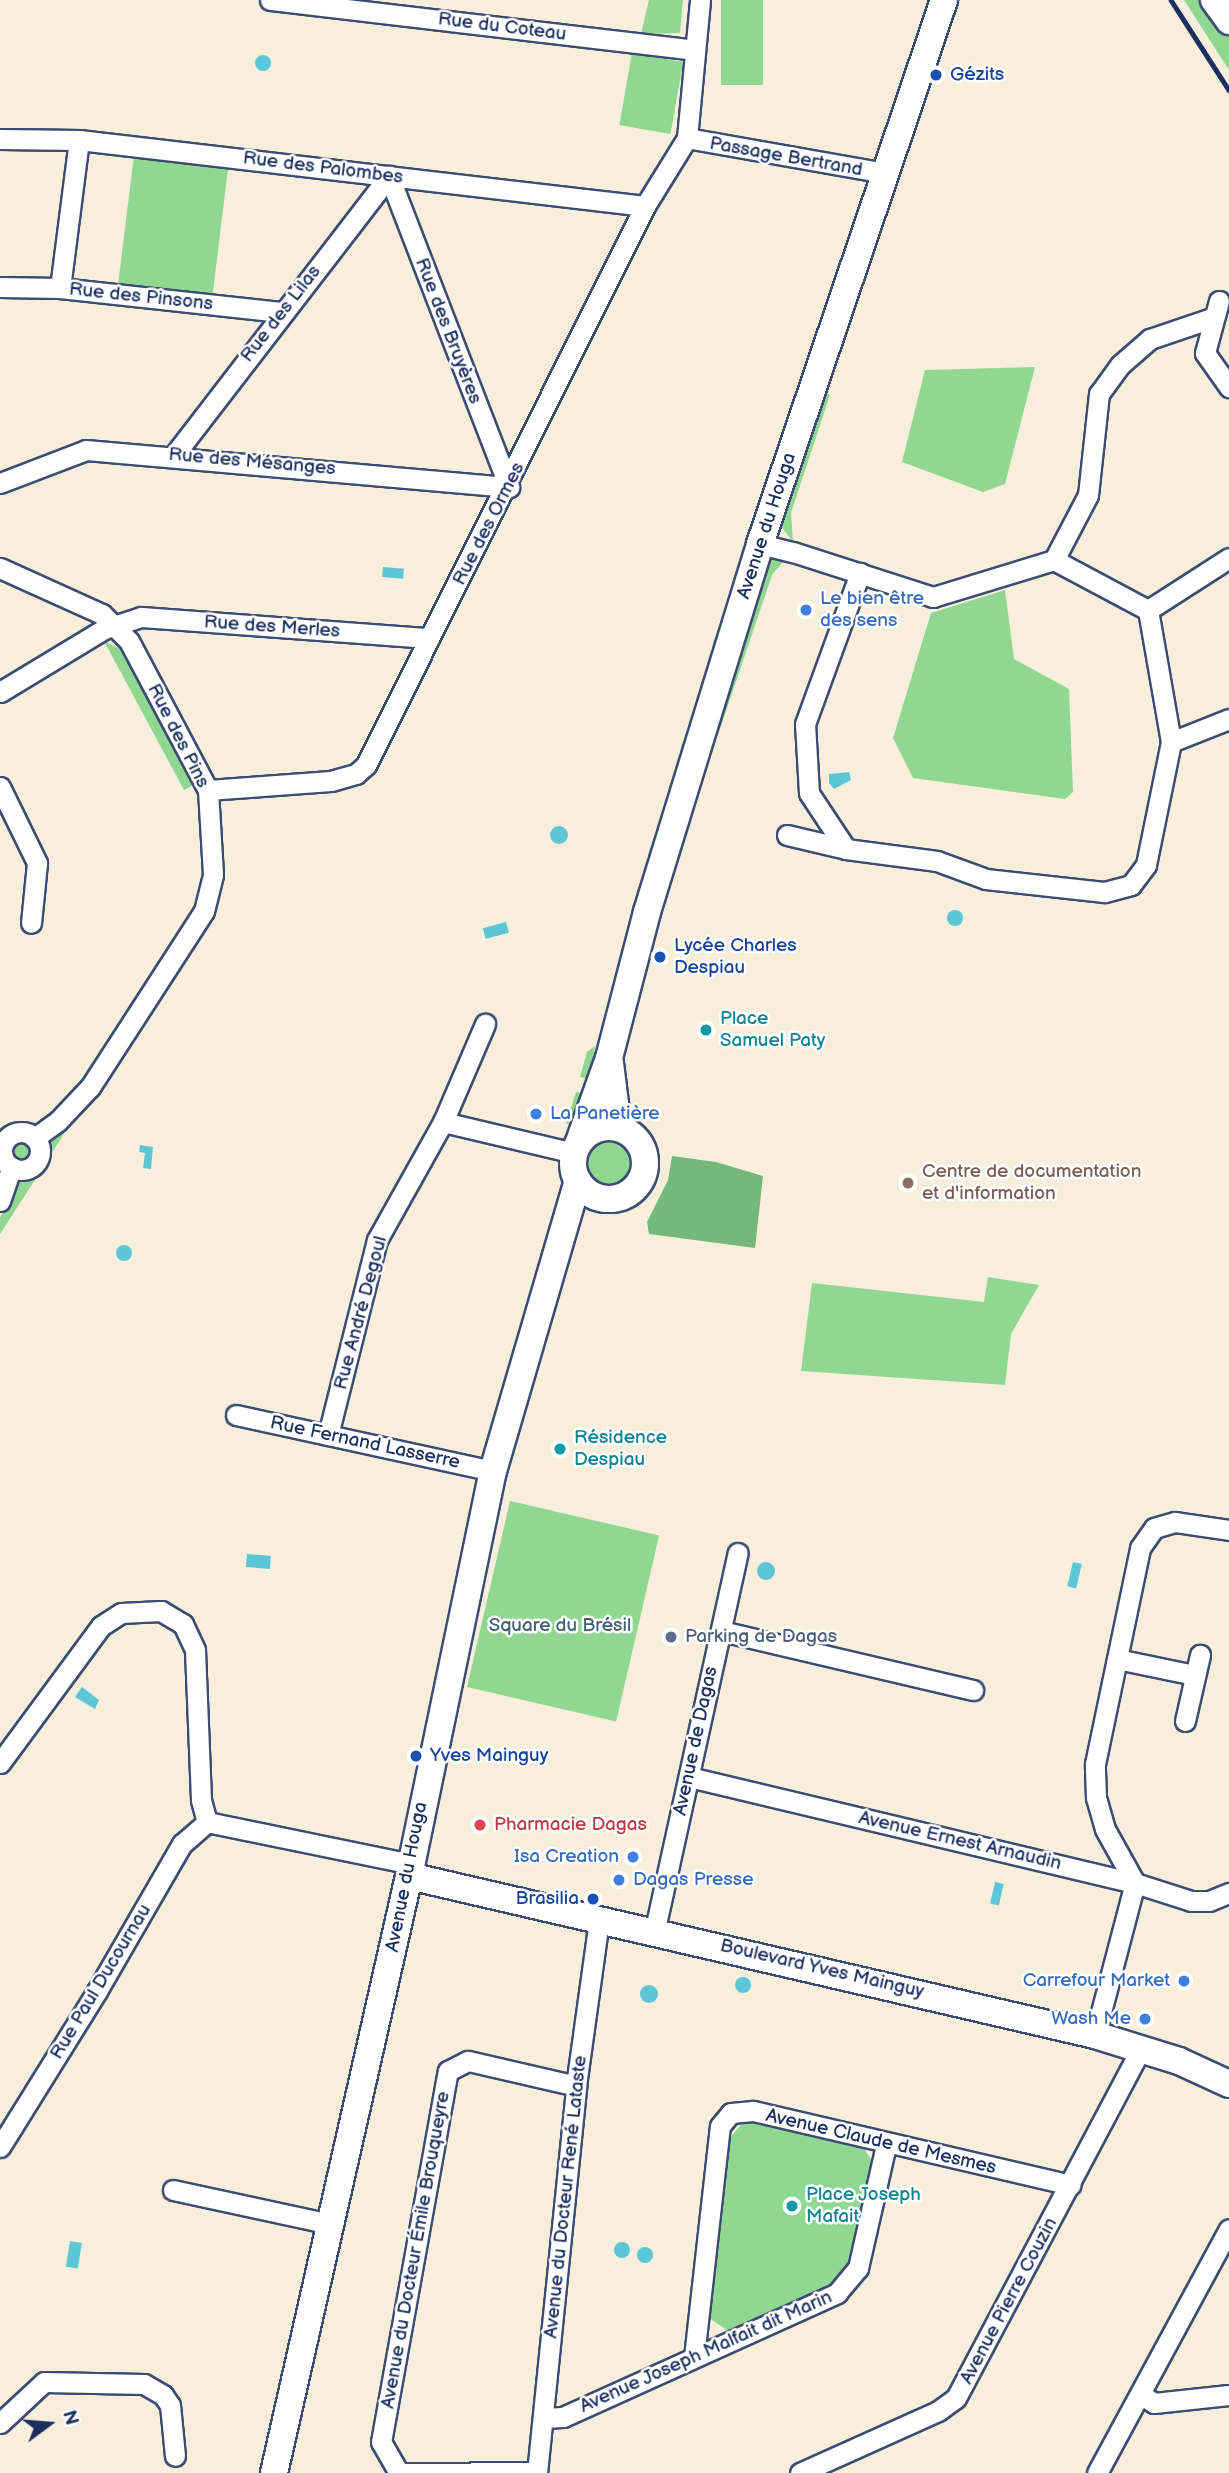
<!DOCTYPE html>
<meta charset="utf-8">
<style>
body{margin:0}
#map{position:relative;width:1229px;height:2473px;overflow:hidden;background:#f7eedc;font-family:"Balsamiq Sans",sans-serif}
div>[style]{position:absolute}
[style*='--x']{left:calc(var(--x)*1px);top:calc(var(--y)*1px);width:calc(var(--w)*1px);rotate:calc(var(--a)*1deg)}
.green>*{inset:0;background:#90d791;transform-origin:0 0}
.round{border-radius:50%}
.forest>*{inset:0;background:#74b87b}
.water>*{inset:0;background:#5cc6d7;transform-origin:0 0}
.roads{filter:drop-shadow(2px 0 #3c4c71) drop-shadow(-2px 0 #3c4c71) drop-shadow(0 2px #3c4c71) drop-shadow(0 -2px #3c4c71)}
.street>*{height:19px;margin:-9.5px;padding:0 9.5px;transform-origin:9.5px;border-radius:9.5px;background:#fff}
.street>.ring{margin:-9.5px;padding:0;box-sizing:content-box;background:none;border:19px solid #fff;border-radius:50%}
.secondary>*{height:26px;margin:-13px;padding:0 13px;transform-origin:13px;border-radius:13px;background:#fff}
.secondary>.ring{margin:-13px;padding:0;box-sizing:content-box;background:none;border:26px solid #fff;border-radius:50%}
.rail>*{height:4.5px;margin:-2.25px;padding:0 2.25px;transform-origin:2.25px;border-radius:2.25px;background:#1b2f5e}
.dots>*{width:19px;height:19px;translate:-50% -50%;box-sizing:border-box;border:4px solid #fff;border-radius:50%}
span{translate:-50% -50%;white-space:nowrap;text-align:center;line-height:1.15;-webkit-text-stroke:5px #fff;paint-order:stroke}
.street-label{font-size:19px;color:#1b2f5e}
.transit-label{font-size:19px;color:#164399}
.left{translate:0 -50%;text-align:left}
.right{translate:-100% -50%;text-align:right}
.shop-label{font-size:19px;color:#366cbe}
.culture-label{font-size:19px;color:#0d838f}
.education-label{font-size:19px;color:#785e54}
.park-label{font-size:19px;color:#3e616d}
.service-label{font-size:19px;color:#4e5e75}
.health-label{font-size:19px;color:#be3a42}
.north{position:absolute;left:14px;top:2389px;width:70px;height:70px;-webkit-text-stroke:5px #fff;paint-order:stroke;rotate:74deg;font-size:19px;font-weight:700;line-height:28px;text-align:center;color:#1b2f5e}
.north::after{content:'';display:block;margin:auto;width:24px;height:32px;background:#1b2f5e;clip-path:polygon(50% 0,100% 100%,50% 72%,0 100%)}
</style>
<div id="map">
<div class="green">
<i style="clip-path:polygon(649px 0,683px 0,680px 33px,641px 34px)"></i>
<i style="left:721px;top:0;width:42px;height:85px"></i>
<i style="clip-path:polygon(1184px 0,1206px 0,1229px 35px,1229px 70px)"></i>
<i style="left:632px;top:53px;width:52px;height:73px;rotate:10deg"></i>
<i style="left:134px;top:155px;width:95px;height:130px;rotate:7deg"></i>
<i style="clip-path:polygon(1035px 367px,1005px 484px,983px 492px,902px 462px,925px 370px)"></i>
<i style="clip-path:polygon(824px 392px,830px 395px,791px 513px,793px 542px,780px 525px)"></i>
<i style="clip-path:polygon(780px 555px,788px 556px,772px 575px,718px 735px,709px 739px,769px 561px)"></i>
<i style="clip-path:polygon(1005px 590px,1014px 659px,1069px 689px,1073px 792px,1065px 799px,913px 778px,893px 738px,931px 613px)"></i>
<i style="clip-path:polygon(104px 641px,126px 652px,195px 784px,184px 790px)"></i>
<i style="clip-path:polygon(595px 1046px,590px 1079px,580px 1077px,587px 1052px)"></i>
<i style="clip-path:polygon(576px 1092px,586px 1093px,568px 1124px,566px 1123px)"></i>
<i style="clip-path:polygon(67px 1129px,48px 1159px,47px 1139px)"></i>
<i class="round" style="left:579px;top:1135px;width:54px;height:54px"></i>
<i class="round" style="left:9px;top:1139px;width:24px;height:24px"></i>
<i style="clip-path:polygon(29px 1172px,38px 1175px,0 1234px,0 1218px,16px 1181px)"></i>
<i style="clip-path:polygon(988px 1277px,1039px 1285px,1011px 1334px,1005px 1385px,801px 1371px,812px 1283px,984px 1302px)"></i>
<i style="left:510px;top:1501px;width:153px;height:191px;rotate:13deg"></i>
<i style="clip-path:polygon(744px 2121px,863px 2147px,873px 2163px,854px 2250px,841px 2275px,822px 2290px,728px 2331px,708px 2317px,729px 2139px)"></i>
</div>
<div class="forest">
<i style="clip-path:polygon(672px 1156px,716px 1162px,763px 1176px,755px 1248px,649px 1234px,647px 1222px,668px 1180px)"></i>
</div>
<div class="water">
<i class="round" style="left:255px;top:55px;width:16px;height:16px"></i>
<i style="left:383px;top:567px;width:21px;height:10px;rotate:5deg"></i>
<i style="clip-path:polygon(849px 772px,851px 780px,834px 789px,829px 783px,829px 774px)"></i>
<i class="round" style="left:550px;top:826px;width:18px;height:18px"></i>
<i class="round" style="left:947px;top:910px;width:16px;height:16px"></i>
<i style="left:506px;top:922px;width:11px;height:24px;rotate:75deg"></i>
<i style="clip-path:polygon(140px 1145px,153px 1147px,151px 1169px,143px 1168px,145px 1153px,139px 1152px)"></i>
<i class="round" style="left:116px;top:1245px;width:16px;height:16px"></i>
<i style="left:247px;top:1554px;width:24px;height:13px;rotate:5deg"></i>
<i style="left:1073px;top:1562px;width:9px;height:25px;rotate:13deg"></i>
<i class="round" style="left:757px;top:1562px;width:18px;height:18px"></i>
<i style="clip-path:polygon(82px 1687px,99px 1700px,95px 1709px,75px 1697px)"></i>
<i style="left:995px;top:1882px;width:9px;height:22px;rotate:13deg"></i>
<i class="round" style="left:735px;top:1977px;width:16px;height:16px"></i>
<i class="round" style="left:640px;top:1985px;width:18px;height:18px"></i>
<i style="left:70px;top:2241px;width:12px;height:26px;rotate:9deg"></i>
<i class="round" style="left:614px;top:2242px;width:16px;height:16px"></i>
<i class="round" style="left:637px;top:2247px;width:16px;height:16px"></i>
</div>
<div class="roads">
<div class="street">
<i style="--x:270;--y:0;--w:426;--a:6.7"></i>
<i style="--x:687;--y:138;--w:201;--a:10"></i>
<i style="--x:0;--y:139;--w:79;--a:0.7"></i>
<i style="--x:79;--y:140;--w:570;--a:6.65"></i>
<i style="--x:389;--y:176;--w:333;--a:68.9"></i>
<i style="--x:0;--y:287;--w:60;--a:1"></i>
<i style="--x:60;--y:288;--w:222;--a:6.2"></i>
<i style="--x:60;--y:288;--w:149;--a:-82.7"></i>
<i style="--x:1219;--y:301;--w:54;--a:105.1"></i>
<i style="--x:1205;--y:353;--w:42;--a:54.8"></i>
<i style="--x:175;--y:454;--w:351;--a:-52.4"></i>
<i style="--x:0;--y:483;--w:92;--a:-21"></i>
<i style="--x:86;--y:450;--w:425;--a:5"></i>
<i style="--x:760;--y:544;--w:34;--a:14"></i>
<i style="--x:793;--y:552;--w:147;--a:17.8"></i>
<i style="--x:933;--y:597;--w:127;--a:-17"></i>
<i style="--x:1054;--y:560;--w:106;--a:28"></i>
<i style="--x:1148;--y:610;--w:134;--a:80.1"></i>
<i style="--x:1171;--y:742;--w:126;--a:101.5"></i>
<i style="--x:1146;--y:865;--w:25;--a:127"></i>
<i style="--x:1131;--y:885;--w:28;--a:165"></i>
<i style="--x:1104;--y:892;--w:119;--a:-173.7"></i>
<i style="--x:986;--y:879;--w:52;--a:-159.8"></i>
<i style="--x:937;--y:861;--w:92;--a:-172.5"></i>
<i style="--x:846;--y:849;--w:67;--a:-123.5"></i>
<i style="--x:809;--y:793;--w:69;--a:-93.3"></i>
<i style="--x:805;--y:724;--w:161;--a:-70"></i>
<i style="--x:1054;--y:560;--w:73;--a:-62.4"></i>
<i style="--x:1088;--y:495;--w:102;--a:-83.8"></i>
<i style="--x:1099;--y:394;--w:36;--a:-54"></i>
<i style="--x:1120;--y:365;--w:40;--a:-41"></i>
<i style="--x:1150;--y:339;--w:65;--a:-18.7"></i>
<i style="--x:0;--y:568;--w:112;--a:24.3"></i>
<i style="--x:102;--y:614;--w:38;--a:45"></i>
<i style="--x:129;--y:641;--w:169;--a:62.1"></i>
<i style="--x:208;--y:790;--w:85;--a:86.6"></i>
<i style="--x:213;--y:875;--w:37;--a:104"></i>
<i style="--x:204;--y:911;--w:210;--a:122.9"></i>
<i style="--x:90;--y:1087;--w:47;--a:133.3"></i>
<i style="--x:58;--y:1121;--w:29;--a:144"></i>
<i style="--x:1148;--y:610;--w:96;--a:-32.7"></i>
<i style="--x:0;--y:692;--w:122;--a:-31.2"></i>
<i style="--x:104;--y:629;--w:39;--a:-18"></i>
<i style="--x:141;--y:617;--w:289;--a:4.2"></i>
<i style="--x:1171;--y:742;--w:62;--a:-21.6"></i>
<i style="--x:0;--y:787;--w:85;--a:64"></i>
<i style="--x:37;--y:863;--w:60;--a:95.7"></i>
<i style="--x:208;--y:790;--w:123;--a:-4.2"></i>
<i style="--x:331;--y:781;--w:26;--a:-16"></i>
<i style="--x:356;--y:774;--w:13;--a:-42"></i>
<i style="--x:366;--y:765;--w:625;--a:-63.48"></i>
<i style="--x:645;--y:206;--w:80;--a:-58.3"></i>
<i style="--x:687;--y:138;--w:139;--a:-84.6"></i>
<i style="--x:787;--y:835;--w:61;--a:13.3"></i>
<i style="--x:443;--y:1122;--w:135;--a:13.3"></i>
<i class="ring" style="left:2px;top:1132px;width:19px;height:19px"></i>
<i style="--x:0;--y:1201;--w:36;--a:-71"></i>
<i style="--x:236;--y:1415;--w:263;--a:12.3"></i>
<i style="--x:328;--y:1435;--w:201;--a:-75.9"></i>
<i style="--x:377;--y:1240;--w:135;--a:-60.8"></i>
<i style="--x:443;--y:1122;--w:107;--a:-66.8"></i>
<i style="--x:721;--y:1631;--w:259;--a:13.2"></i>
<i style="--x:1117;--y:1659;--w:79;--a:11.7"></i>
<i style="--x:1185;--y:1721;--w:68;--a:-77.2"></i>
<i style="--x:0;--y:1763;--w:170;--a:-53.6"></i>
<i style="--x:101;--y:1626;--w:24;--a:-33"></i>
<i style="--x:121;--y:1613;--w:40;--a:-2.9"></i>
<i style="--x:161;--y:1611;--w:26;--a:31"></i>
<i style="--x:183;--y:1624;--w:29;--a:65"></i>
<i style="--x:195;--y:1650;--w:150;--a:87.7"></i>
<i style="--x:201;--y:1800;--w:23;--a:75"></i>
<i style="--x:207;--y:1822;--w:208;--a:11.6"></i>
<i style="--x:689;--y:1777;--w:458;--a:13.4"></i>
<i style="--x:1135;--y:1883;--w:59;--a:17.8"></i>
<i style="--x:1191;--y:1901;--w:18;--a:0"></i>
<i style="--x:1209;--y:1901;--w:22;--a:-22"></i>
<i style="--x:655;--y:1929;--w:385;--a:-77.6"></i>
<i style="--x:1095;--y:2035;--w:157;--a:-75.3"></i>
<i style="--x:1135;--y:1883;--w:62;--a:-119.1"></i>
<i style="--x:1105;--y:1829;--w:32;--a:-106"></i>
<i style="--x:1096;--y:1798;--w:34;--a:-92"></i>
<i style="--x:1095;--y:1764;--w:221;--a:-78.2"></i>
<i style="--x:1140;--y:1548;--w:24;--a:-55"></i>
<i style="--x:1154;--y:1528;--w:22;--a:-16"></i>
<i style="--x:1175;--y:1522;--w:55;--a:8.4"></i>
<i style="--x:0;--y:2147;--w:184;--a:-58.1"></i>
<i style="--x:97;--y:1991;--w:170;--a:-60"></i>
<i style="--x:182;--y:1844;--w:33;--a:-41"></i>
<i style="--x:173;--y:2190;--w:161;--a:12.2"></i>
<i style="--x:694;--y:2357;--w:232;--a:-83.6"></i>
<i style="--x:720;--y:2126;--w:17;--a:-50"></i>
<i style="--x:731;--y:2113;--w:22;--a:-5"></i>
<i style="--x:753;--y:2111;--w:326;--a:13.1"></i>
<i style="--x:1143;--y:2396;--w:13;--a:32"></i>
<i style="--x:1154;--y:2403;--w:75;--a:-6.1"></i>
<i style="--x:543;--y:2418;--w:20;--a:-3"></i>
<i style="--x:563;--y:2417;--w:301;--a:-24.3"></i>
<i style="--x:837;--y:2293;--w:33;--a:-50"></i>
<i style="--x:858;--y:2268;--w:126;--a:-77.2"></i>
<i style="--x:0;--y:2423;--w:60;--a:-43"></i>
<i style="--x:44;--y:2382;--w:100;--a:1.1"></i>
<i style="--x:144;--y:2384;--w:22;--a:30"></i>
<i style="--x:163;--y:2395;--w:12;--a:55"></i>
<i style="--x:170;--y:2405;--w:51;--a:84.4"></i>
<i style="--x:399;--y:2473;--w:36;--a:-120"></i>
<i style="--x:381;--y:2442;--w:377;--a:-79.8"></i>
<i style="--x:448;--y:2071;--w:22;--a:-27"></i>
<i style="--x:468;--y:2061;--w:111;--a:13"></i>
<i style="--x:400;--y:2473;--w:137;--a:-0.4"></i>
<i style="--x:537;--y:2473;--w:389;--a:-84.2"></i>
<i style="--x:576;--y:2086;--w:167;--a:-82.1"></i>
<i style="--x:800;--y:2473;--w:151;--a:-24.2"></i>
<i style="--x:938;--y:2411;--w:22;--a:-36"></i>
<i style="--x:956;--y:2398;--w:396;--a:-62.1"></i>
<i style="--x:1097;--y:2473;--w:277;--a:-61.6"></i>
</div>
<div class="secondary">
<i style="--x:1214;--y:0;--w:26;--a:54"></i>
<i style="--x:610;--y:1063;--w:64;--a:82.9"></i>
<i class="ring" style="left:573px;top:1127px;width:46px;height:46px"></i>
<i style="--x:579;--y:1142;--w:89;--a:-70.3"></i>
<i style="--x:609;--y:1058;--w:151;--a:-75.4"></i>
<i style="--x:647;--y:912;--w:385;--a:-72.9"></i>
<i style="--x:760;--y:544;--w:574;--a:-71.31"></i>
<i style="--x:409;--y:1876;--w:704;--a:13.05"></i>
<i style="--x:1095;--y:2035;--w:88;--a:17.2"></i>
<i style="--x:1179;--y:2061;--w:55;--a:24.7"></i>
<i style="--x:274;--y:2473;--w:612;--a:-77.26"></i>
<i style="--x:409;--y:1876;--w:414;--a:-78.3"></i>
<i style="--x:493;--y:1471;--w:302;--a:-73.7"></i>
</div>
</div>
<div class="rail">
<i style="--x:1171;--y:0;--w:107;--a:57.2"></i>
</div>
<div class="dots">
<i style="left:936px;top:75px;background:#1a4fb4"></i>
<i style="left:806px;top:610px;background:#3f7fe0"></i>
<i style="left:660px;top:957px;background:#1a4fb4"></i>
<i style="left:706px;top:1030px;background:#0f9aa8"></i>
<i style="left:536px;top:1114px;background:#3f7fe0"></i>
<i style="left:908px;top:1183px;background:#8d6e63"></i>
<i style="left:560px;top:1449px;background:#0f9aa8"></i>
<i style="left:671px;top:1637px;background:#5c6f8a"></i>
<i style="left:416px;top:1756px;background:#1a4fb4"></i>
<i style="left:480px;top:1825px;background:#e0444e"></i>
<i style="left:633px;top:1857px;background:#3f7fe0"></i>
<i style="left:619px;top:1880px;background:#3f7fe0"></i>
<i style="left:593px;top:1899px;background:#1a4fb4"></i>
<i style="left:1184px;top:1981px;background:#3f7fe0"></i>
<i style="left:1145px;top:2019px;background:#3f7fe0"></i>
<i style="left:792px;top:2206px;background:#0f9aa8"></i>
</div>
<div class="street-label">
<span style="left:502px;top:27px;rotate:7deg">Rue du Coteau</span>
<span style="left:786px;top:157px;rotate:10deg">Passage Bertrand</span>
<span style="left:323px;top:168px;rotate:7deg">Rue des Palombes</span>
<span style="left:141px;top:297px;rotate:6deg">Rue des Pinsons</span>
<span style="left:281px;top:314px;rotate:-52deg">Rue des Lilas</span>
<span style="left:448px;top:331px;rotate:69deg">Rue des Bruyères</span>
<span style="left:252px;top:462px;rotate:5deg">Rue des Mésanges</span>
<span style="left:489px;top:524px;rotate:-63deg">Rue des Ormes</span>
<span style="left:767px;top:526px;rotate:-72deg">Avenue du Houga</span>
<span style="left:272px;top:627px;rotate:4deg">Rue des Merles</span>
<span style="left:178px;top:736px;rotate:63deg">Rue des Pins</span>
<span style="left:361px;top:1313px;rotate:-75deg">Rue André Degoul</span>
<span style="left:365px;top:1443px;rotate:12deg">Rue Fernand Lasserre</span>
<span style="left:696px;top:1741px;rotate:-78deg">Avenue de Dagas</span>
<span style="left:960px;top:1841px;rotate:13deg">Avenue Ernest Arnaudin</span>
<span style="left:407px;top:1877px;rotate:-79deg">Avenue du Houga</span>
<span style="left:822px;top:1969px;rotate:13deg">Boulevard Yves Mainguy</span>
<span style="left:101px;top:1982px;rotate:-59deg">Rue Paul Ducournau</span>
<span style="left:881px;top:2142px;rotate:13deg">Avenue Claude de Mesmes</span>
<span style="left:566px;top:2197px;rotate:-84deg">Avenue du Docteur René Lataste</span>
<span style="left:416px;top:2250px;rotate:-80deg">Avenue du Docteur Émile Brouqueyre</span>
<span style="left:1009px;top:2301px;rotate:-62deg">Avenue Pierre Couzin</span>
<span style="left:706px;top:2352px;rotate:-24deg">Avenue Joseph Malfait dit Marin</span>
</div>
<div class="transit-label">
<span class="left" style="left:950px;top:75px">Gézits</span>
<span class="left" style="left:674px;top:957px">Lycée Charles<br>Despiau</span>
<span class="left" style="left:430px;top:1756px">Yves Mainguy</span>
<span class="right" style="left:579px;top:1899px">Brasilia</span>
</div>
<div class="shop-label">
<span class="left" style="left:820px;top:610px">Le bien être<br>des sens</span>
<span class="left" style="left:550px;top:1114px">La Panetière</span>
<span class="right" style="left:619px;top:1857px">Isa Creation</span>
<span class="left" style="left:633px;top:1880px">Dagas Presse</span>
<span class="right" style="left:1170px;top:1981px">Carrefour Market</span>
<span class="right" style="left:1131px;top:2019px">Wash Me</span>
</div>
<div class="culture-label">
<span class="left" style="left:720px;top:1030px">Place<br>Samuel Paty</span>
<span class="left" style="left:574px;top:1449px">Résidence<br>Despiau</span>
<span class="left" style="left:806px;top:2206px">Place Joseph<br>Mafait</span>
</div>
<div class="education-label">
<span class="left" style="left:922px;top:1183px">Centre de documentation<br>et d'information</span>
</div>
<div class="park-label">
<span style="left:560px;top:1626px">Square du Brésil</span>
</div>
<div class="service-label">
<span class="left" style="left:685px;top:1637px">Parking de Dagas</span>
</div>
<div class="health-label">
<span class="left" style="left:494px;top:1825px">Pharmacie Dagas</span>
</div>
<div class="north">N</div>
</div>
